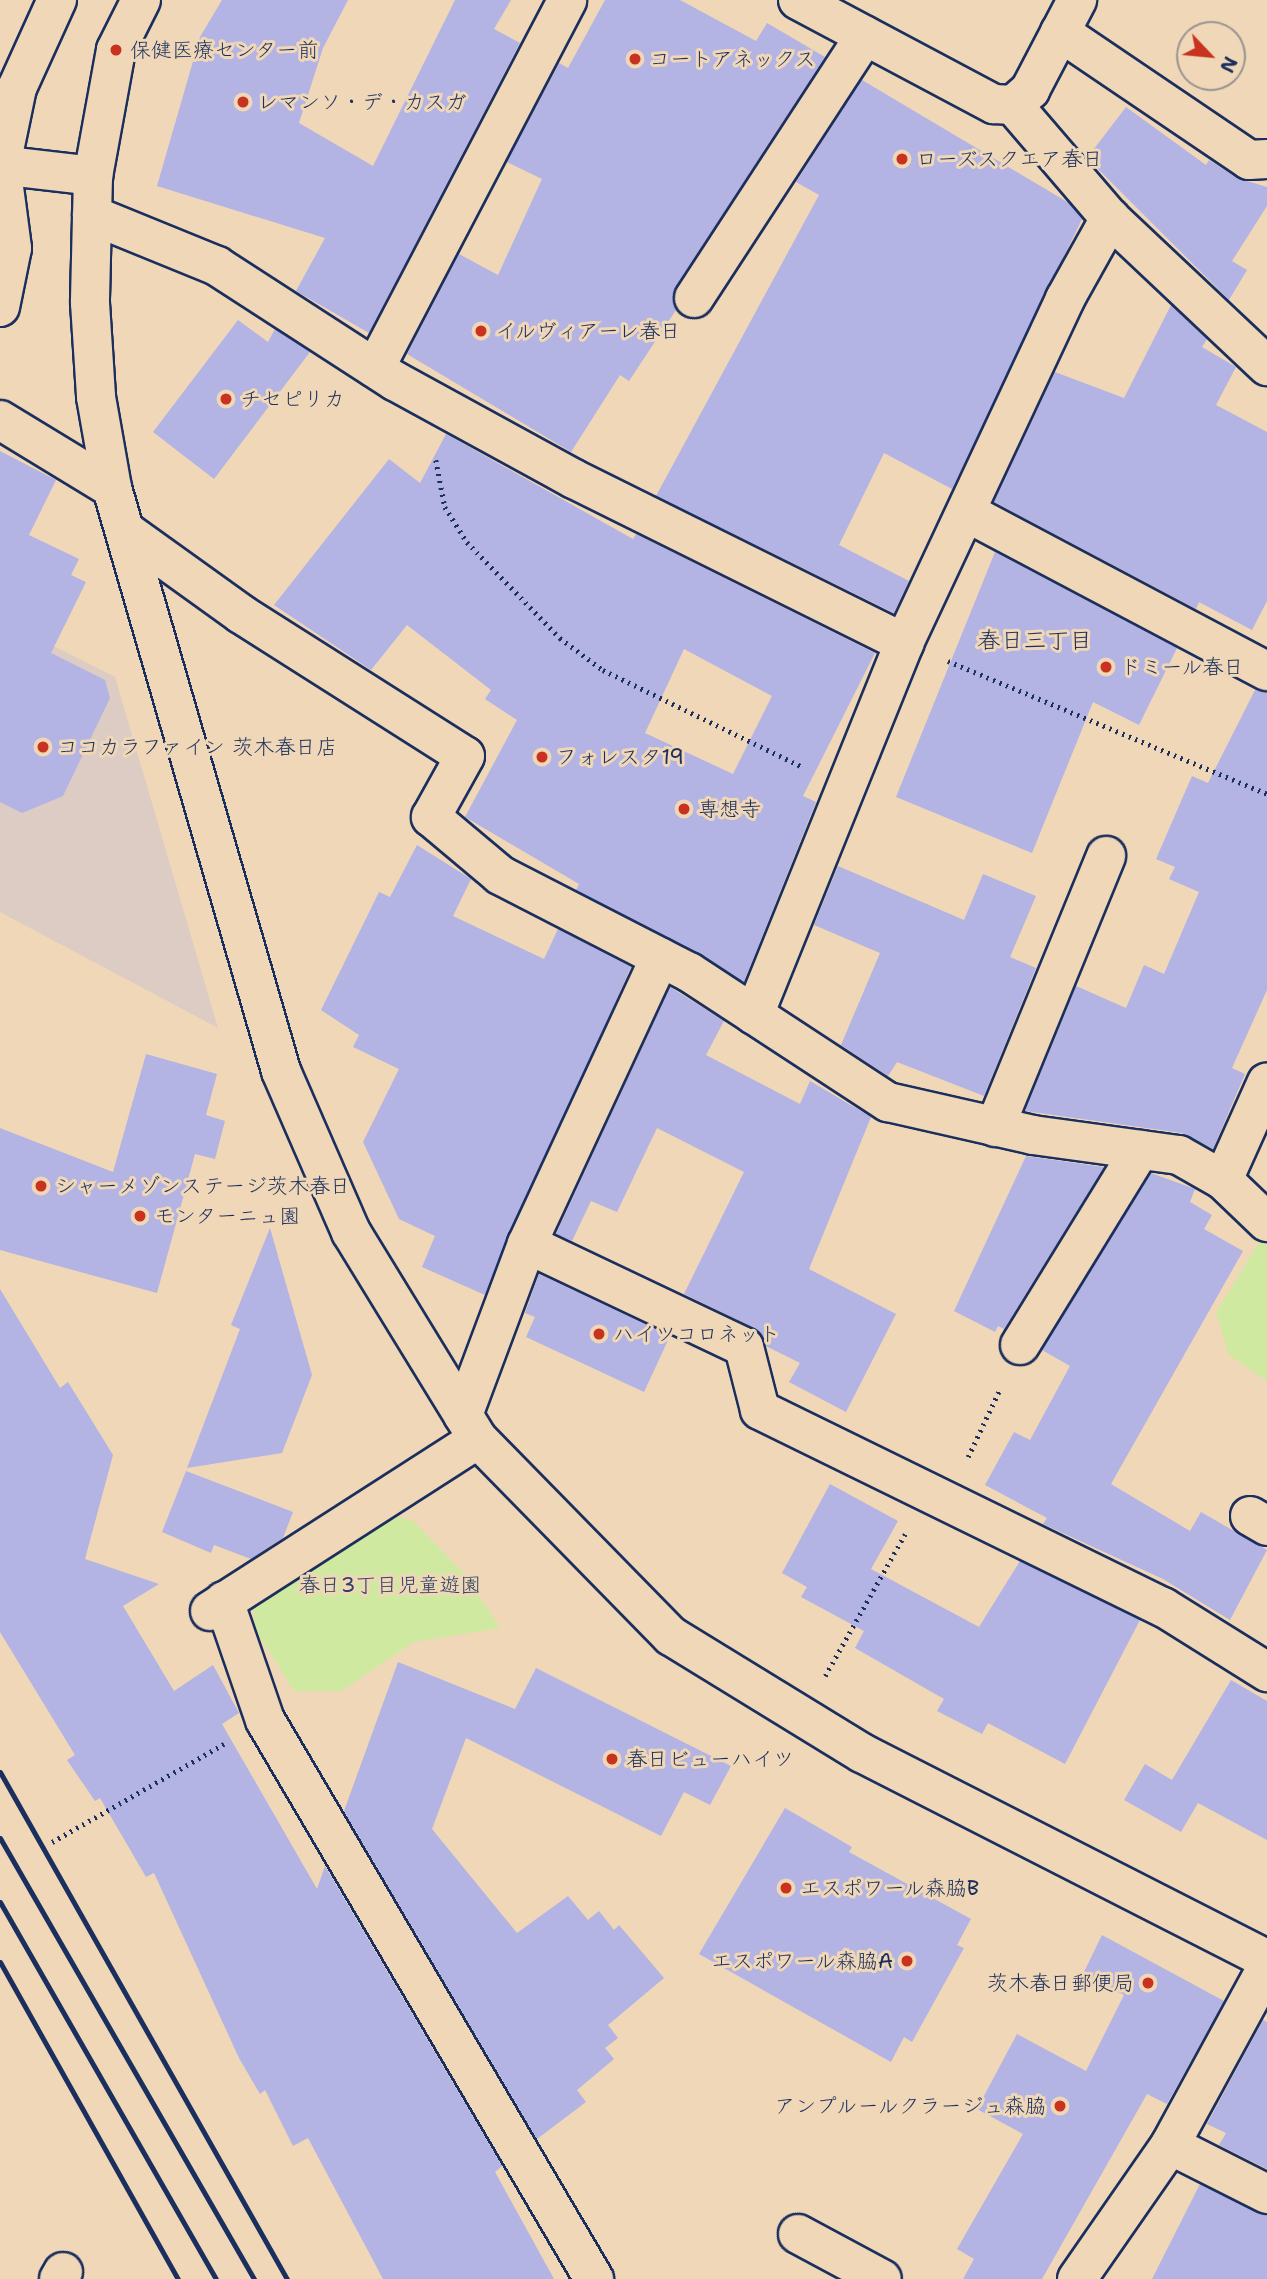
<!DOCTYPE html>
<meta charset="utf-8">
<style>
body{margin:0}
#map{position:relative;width:1267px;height:2279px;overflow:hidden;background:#efd7b7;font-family:"Shantell Sans","Klee One",sans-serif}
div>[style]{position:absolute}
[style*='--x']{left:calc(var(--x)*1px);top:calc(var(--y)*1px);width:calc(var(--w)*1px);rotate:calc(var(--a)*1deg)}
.built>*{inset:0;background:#ddccc4}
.green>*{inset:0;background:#cfeaa0}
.building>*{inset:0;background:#b3b3e4}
.path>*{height:4.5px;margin-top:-2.25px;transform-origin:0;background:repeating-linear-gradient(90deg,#1b2f5e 0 2px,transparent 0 7px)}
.roads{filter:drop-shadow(2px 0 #1b2f5e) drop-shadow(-2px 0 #1b2f5e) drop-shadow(0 2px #1b2f5e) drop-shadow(0 -2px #1b2f5e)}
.minor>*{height:38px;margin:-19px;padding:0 19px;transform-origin:19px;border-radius:19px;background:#efd7b7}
.rail>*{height:5px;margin:-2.5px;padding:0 2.5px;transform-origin:2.5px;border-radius:2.5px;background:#1b2f5e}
.dots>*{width:19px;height:19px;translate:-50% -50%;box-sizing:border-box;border:4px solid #efd7b7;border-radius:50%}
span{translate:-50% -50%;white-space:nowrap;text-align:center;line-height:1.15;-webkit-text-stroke:6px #efd7b7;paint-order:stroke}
.poi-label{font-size:21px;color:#1b2f5e}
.left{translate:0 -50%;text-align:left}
.right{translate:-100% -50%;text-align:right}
.park-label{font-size:21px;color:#2d4265}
.neighbourhood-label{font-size:23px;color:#1b2f5e}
.north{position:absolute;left:1176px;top:21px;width:70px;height:70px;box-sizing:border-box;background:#efd7b7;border:2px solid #9a9493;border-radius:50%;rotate:116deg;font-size:19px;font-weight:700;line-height:28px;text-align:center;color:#1b2f5e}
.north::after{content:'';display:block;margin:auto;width:24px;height:32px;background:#c8321e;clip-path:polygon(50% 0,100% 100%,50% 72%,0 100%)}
</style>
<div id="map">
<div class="built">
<i style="clip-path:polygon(0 619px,115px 677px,218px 1028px,0 912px)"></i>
</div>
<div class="green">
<i style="clip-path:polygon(1261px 1239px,1267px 1247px,1267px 1381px,1229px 1355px,1216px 1313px)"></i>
<i style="clip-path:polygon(384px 1514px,412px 1520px,466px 1575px,500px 1628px,414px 1642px,341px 1691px,294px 1691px,254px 1627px,254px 1607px)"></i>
</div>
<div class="building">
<i style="clip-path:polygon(222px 0,348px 0,323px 48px,299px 123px,373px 166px,455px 0,511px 0,494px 29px,520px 43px,369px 333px,296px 291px,325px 238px,157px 186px,200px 37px)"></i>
<i style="clip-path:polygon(605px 0,680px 0,756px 41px,767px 23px,825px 57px,676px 286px,676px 310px,629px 381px,620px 375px,571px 452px,407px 354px,459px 254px,498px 275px,542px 179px,507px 162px,559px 63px,568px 68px)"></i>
<i style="clip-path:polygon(862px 80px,1069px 203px,1082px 219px,952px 489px,884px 453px,839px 545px,909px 581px,894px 613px,656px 496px,819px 195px,796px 182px)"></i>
<i style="clip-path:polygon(1126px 107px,1206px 165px,1209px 160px,1237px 178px,1267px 187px,1267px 206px,1232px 261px,1247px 270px,1229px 300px,1087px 158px)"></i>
<i style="clip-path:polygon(1171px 305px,1207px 339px,1202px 347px,1236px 367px,1216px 405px,1267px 432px,1267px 601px,1252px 630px,1199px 602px,1196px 609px,994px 502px,1055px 372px,1124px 398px)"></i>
<i style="clip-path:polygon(238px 320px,268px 342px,275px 329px,310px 352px,214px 479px,153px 432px)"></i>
<i style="clip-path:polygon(evenodd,446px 434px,633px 539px,636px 534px,875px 653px,803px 796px,816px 802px,744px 982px,576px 890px,579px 884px,465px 817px,517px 720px,485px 699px,491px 690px,407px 625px,371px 670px,274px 605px,389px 459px,420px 483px,446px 434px,684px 649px,772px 696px,733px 774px,645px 733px,684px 649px)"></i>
<i style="clip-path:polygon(0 451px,56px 480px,29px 535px,79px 559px,71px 575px,86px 582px,51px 653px,105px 680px,110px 698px,63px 796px,22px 813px,0 802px)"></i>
<i style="clip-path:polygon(995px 552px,1177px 648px,1139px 725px,1093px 702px,1032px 853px,896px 797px)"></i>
<i style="clip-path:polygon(1255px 690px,1267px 693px,1267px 990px,1232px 1068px,1245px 1074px,1213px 1149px,1182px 1133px,1025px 1111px,1076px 986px,1126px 1008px,1144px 965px,1164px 974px,1199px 892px,1169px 879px,1175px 867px,1156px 859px,1192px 776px,1208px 783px)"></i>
<i style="clip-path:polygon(417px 845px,471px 879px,453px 916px,544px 959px,558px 929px,631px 967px,485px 1295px,422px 1267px,435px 1236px,399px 1219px,363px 1142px,399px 1069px,353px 1047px,359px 1035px,321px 1010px,379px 892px,390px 897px)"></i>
<i style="clip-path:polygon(838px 866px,964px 920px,983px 874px,1036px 896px,1010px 957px,1036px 968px,984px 1096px,897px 1062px,888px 1076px,841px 1045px,880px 953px,814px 925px)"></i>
<i style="clip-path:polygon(670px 987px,724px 1021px,706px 1055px,800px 1104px,810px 1081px,871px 1117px,809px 1269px,896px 1314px,846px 1412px,789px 1382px,800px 1363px,766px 1346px,754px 1328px,684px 1294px,744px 1172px,657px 1128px,617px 1212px,591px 1201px,572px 1241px,556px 1234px)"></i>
<i style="clip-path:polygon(146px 1054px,217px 1074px,206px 1115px,225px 1121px,215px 1159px,195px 1154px,157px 1293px,0 1250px,0 1128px,113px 1172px)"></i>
<i style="clip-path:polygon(1026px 1156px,1104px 1167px,1004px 1329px,998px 1326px,995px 1332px,954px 1311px)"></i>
<i style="clip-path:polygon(1151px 1173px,1195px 1189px,1190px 1202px,1212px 1215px,1204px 1229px,1243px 1251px,1111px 1484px,1190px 1531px,1201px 1512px,1267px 1550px,1230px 1620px,1163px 1579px,1043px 1524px,1047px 1518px,985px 1485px,1014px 1432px,1030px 1440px,1070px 1366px,1042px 1350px)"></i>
<i style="clip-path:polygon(270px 1228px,312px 1375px,282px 1453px,187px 1468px,240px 1329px,231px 1325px)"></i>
<i style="clip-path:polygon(539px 1274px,670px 1336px,644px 1392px,526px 1337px,535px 1317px,525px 1313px)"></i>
<i style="clip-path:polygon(0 1289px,60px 1388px,68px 1382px,113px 1455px,85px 1559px,159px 1584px,123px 1606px,174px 1691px,213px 1665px,239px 1713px,222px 1724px,317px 1889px,325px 1866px,502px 2166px,495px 2172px,554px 2279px,383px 2279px,308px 2138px,293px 2146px,265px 2090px,260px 2094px,239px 2058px,154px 1873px,146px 1877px,100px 1798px,95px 1801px,67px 1760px,75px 1755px,0 1632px)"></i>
<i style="clip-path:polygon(186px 1471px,293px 1512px,283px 1538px,251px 1559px,214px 1545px,211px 1553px,162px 1532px)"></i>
<i style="clip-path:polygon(830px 1484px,898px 1521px,871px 1569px,979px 1627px,1020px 1561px,1140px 1620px,1065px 1764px,988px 1723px,982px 1734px,937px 1711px,944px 1699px,855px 1648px,864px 1631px,801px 1597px,807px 1587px,782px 1573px)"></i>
<i style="clip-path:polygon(398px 1662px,515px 1709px,536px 1668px,731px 1766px,710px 1805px,684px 1792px,661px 1836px,466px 1738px,432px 1829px,517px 1933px,568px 1896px,588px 1920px,599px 1911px,614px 1930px,619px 1925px,664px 1978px,608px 2025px,618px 2038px,605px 2048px,614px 2059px,577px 2090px,586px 2102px,537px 2139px,344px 1811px)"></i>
<i style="clip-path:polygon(1231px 1680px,1267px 1701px,1267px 1840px,1198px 1803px,1181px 1832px,1124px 1800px,1145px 1764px,1172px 1780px)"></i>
<i style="clip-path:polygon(785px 1808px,852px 1847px,849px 1852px,971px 1919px,957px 1945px,964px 1948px,912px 2042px,904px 2037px,891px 2062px,699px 1954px)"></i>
<i style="clip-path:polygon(1102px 1935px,1224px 2001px,1167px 2104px,1147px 2094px,1042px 2279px,963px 2279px,974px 2259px,957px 2249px,1023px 2134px,977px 2109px,1017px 2034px,1086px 2071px,1124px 1995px,1083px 1974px)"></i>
<i style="clip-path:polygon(1263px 2020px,1267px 2022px,1267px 2169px,1219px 2145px,1226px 2133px,1207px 2124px)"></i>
<i style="clip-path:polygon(1200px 2184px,1267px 2216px,1267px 2279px,1152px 2279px)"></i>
</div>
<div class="path">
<i style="--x:436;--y:460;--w:48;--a:79.2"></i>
<i style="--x:445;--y:507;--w:41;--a:57.8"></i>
<i style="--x:467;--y:542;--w:134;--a:45.9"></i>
<i style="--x:560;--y:638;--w:54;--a:36.7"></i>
<i style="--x:603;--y:670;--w:222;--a:25.9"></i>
<i style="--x:948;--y:661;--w:346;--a:22.6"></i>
<i style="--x:968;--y:1457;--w:75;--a:-64.8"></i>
<i style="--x:825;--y:1676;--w:163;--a:-60.6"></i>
<i style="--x:52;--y:1842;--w:198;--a:-29.7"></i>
</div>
<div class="roads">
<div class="minor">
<i style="--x:141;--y:0;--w:56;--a:116.6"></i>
<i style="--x:116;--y:50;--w:128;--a:100.3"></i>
<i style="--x:93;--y:176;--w:127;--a:91.4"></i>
<i style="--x:90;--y:303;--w:94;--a:86.3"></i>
<i style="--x:96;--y:397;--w:92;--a:80"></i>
<i style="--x:112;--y:488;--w:607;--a:73.83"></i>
<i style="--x:281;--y:1071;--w:176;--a:66.5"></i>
<i style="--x:351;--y:1232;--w:243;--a:58.5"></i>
<i style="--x:478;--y:1439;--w:276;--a:45.6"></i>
<i style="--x:671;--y:1636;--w:224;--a:31.5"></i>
<i style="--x:862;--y:1753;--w:454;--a:27"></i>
<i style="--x:798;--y:0;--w:222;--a:28"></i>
<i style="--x:994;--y:104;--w:19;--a:3"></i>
<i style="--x:1013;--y:105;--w:23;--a:-41"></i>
<i style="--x:1030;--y:90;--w:102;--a:-62.4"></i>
<i style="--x:1060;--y:32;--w:228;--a:34.1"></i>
<i style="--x:1249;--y:160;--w:18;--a:-3"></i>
<i style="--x:1013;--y:105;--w:149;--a:49.4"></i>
<i style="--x:1110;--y:218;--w:216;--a:43.3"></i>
<i style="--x:0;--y:165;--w:94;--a:6.7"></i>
<i style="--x:92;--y:215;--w:135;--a:22.2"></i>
<i style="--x:217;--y:266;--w:212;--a:32.9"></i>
<i style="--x:395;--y:381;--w:204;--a:28.7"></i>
<i style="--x:574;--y:479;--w:369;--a:26.4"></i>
<i style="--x:694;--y:298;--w:313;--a:-56.9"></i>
<i style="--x:0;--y:307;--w:60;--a:-78.5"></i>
<i style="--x:12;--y:248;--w:84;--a:-97.5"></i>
<i style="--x:1;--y:165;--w:79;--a:-78.3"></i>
<i style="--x:17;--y:88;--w:97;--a:-65.6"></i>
<i style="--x:375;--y:368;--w:415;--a:-62.4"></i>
<i style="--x:0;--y:420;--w:131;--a:31.3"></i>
<i style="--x:968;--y:513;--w:338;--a:27.9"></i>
<i style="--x:127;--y:532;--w:140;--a:35.7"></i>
<i style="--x:241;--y:614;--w:265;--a:32.4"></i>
<i style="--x:465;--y:756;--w:70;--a:119.1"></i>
<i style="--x:431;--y:817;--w:90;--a:40"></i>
<i style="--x:500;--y:875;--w:212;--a:27.2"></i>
<i style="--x:689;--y:972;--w:238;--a:33.2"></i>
<i style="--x:888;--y:1102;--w:149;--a:12.8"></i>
<i style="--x:1033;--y:1135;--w:147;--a:7.8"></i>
<i style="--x:1179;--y:1155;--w:51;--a:29.6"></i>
<i style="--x:1223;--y:1180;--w:61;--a:43.7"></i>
<i style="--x:754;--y:1015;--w:401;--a:-68"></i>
<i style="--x:904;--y:643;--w:380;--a:-64.9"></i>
<i style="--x:1065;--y:299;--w:93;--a:-60.9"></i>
<i style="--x:995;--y:1127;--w:293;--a:-67.7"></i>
<i style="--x:1223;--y:1180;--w:107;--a:-65.8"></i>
<i style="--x:527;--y:1244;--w:316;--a:-65.1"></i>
<i style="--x:1020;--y:1345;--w:229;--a:-58.4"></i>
<i style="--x:463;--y:1415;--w:183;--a:-69.5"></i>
<i style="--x:527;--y:1244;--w:240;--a:25.4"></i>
<i style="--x:744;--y:1347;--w:65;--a:75.7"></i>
<i style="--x:760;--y:1410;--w:449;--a:26.1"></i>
<i style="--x:1163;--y:1607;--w:123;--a:32"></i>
<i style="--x:1250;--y:1516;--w:20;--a:30"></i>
<i style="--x:224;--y:1601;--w:126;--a:71"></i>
<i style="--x:265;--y:1720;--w:649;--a:59.52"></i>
<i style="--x:210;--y:1611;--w:318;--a:-32.7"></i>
<i style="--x:1170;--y:2145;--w:109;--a:26.8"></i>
<i style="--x:798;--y:2234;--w:95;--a:28.2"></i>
<i style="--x:59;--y:2279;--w:8;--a:-60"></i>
<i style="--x:1077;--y:2279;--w:163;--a:-55.2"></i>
<i style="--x:1170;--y:2145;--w:203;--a:-61.4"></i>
</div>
</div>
<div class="rail">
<i style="--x:0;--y:1772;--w:583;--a:60.49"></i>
<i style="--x:0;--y:1838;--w:509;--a:60.06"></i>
<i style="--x:0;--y:1902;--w:434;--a:60.2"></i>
<i style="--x:0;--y:1962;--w:364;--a:60.7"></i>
</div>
<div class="dots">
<i style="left:116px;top:50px;background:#c8321e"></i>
<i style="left:635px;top:59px;background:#c8321e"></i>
<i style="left:243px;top:102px;background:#c8321e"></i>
<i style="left:902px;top:159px;background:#c8321e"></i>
<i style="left:481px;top:331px;background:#c8321e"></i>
<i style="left:226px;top:399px;background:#c8321e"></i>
<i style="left:1106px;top:667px;background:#c8321e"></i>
<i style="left:43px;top:747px;background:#c8321e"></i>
<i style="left:542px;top:757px;background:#c8321e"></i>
<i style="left:684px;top:809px;background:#c8321e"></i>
<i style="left:41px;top:1186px;background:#c8321e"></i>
<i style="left:140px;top:1216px;background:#c8321e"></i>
<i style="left:599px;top:1334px;background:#c8321e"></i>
<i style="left:612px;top:1759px;background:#c8321e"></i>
<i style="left:786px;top:1888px;background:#c8321e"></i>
<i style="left:907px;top:1961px;background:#c8321e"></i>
<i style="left:1148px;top:1983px;background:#c8321e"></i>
<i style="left:1060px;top:2106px;background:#c8321e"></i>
</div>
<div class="poi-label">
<span class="left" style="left:130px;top:50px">保健医療センター前</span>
<span class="left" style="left:649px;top:59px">コートアネックス</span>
<span class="left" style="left:257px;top:102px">レマンソ・デ・カスガ</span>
<span class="left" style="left:916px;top:159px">ローズスクエア春日</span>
<span class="left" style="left:495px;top:331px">イルヴィアーレ春日</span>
<span class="left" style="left:240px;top:399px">チセピリカ</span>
<span class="left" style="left:1120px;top:667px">ドミール春日</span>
<span class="left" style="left:57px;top:747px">ココカラファイン 茨木春日店</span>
<span class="left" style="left:556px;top:757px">フォレスタ19</span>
<span class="left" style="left:698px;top:809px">専想寺</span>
<span class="left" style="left:55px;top:1186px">シャーメゾンステージ茨木春日</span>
<span class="left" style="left:154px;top:1216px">モンターニュ園</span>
<span class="left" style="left:613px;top:1334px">ハイツコロネット</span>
<span class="left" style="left:626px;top:1759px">春日ビューハイツ</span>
<span class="left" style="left:800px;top:1888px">エスポワール森脇B</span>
<span class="right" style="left:893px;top:1961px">エスポワール森脇A</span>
<span class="right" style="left:1134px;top:1983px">茨木春日郵便局</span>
<span class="right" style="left:1046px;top:2106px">アンプルールクラージュ森脇</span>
</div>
<div class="park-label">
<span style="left:390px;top:1585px">春日3丁目児童遊園</span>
</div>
<div class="neighbourhood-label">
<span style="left:1035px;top:640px">春日三丁目</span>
</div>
<div class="north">N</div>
</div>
